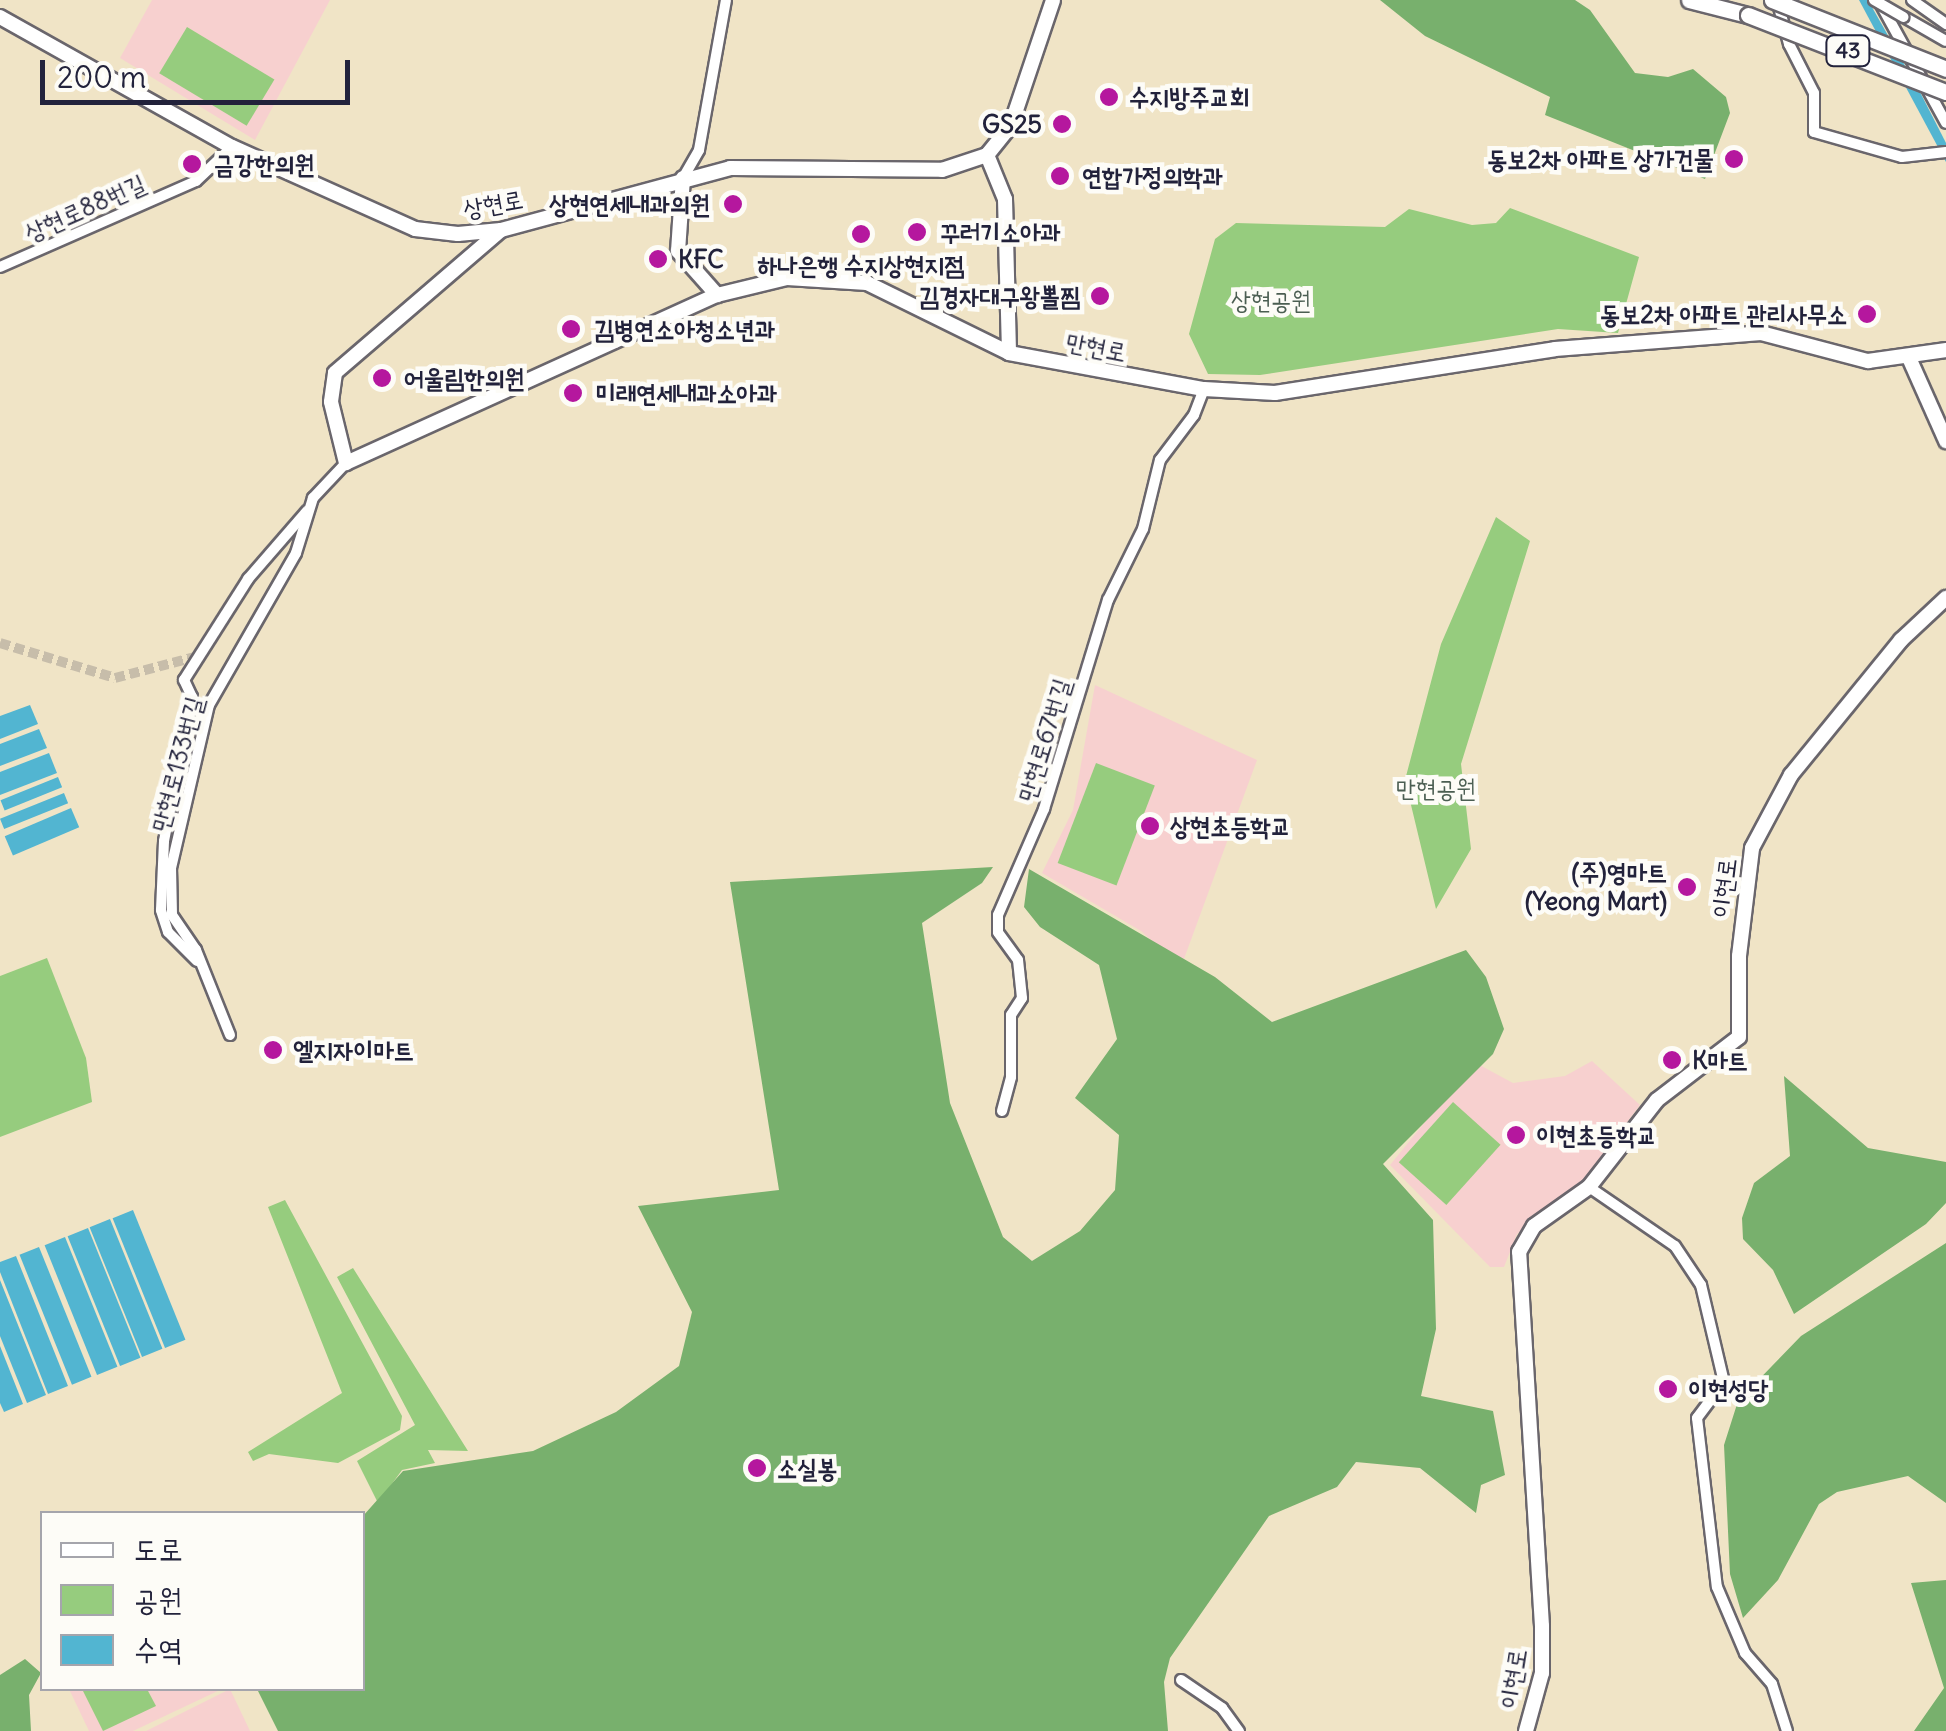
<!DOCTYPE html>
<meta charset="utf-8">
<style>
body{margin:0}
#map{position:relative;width:1946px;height:1731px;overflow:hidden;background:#f0e4c6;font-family:Delius,"Poor Story",sans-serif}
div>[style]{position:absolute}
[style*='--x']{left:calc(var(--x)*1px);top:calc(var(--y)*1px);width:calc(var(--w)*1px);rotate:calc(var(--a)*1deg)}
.built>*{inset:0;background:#f7d0cf}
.green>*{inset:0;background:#96cc7e;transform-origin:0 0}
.forest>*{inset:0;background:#78b06d}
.water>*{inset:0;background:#52b5d1;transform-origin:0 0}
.street-tunnel>*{height:10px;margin-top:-5px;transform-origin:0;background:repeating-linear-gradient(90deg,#c7bdaa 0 10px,transparent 0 15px)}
.roads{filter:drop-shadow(2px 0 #6a666c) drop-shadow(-2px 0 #6a666c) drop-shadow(0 2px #6a666c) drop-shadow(0 -2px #6a666c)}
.street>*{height:10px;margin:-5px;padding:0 5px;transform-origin:5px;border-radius:5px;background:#fff}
.secondary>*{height:14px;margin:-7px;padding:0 7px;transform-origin:7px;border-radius:7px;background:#fff}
.primary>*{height:15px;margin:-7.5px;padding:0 7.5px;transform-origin:7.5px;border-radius:7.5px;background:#fff}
.bridges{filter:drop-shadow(2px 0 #6a666c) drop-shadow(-2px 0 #6a666c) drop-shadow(0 2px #6a666c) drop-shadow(0 -2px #6a666c)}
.street-bridge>*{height:10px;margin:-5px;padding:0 5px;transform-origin:5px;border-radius:5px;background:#fff}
.primary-bridge>*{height:15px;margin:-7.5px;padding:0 7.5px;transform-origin:7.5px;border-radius:7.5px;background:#fff}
.dots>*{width:28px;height:28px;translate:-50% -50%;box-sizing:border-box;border:5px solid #fdfcf7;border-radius:50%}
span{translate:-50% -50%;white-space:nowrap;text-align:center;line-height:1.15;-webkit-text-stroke:9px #fdfcf7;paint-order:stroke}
.shield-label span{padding:2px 8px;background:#fdfcf7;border:2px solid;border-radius:8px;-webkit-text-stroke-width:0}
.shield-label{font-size:22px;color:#22223b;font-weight:700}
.poi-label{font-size:25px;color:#22223b;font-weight:700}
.left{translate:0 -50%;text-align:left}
.right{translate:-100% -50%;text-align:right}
.street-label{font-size:25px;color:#22223b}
.park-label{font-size:25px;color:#4b5e52}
.legend{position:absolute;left:40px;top:1511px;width:325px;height:180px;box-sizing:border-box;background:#fdfcf7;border:2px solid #a5a5ac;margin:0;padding:12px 18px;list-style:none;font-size:30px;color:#22223b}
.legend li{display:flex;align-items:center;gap:20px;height:50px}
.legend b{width:50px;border:2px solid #a5a5ac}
.scale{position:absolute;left:40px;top:60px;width:310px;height:45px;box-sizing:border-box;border:5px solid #22223b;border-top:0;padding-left:12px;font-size:30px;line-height:35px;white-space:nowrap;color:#22223b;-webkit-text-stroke:8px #fdfcf7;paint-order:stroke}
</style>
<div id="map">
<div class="built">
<i style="clip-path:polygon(152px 0,330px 0,255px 140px,120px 58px)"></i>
<i style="clip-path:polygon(1095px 685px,1257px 760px,1181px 967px,1141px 931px,1042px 873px,1073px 810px)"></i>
<i style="clip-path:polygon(1592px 1061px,1640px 1105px,1583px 1181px,1517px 1234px,1504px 1267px,1490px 1267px,1390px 1165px,1474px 1062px,1513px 1083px,1565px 1076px)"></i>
<i style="clip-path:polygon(69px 1689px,222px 1689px,133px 1731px,89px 1731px)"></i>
<i style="clip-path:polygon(230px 1689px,250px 1731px,146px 1731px)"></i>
</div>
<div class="green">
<i style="left:187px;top:27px;width:102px;height:54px;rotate:31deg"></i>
<i style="clip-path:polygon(1510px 208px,1639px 257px,1618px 333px,1558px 329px,1260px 375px,1208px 374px,1189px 334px,1215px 239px,1236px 223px,1385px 227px,1409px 209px,1472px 225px,1496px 223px)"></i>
<i style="clip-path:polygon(1496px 517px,1530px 541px,1461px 764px,1471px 849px,1436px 909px,1405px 780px,1441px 644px)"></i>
<i style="left:1096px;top:763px;width:63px;height:107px;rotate:21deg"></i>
<i style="clip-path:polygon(47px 958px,86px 1058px,92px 1102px,0 1137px,0 976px)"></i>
<i style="left:1453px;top:1102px;width:64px;height:81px;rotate:42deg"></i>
<i style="clip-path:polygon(285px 1200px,402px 1416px,400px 1430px,338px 1463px,269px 1454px,253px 1461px,248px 1452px,342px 1393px,268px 1207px)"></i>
<i style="clip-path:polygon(353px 1268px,468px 1451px,428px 1450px,435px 1463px,402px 1470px,378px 1503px,357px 1461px,415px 1425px,337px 1277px)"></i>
<i style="clip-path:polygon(82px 1689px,147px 1689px,156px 1706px,103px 1731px)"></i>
</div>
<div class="forest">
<i style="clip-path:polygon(1380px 0,1575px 0,1590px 10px,1635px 73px,1668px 77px,1693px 69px,1726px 97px,1730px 113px,1705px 179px,1545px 115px,1550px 97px,1425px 36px)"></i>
<i style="clip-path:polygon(993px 867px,982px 883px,922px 923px,950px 1103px,1003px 1237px,1032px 1261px,1080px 1231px,1115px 1190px,1119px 1135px,1075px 1098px,1117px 1039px,1099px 965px,1040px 927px,1024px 907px,1029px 869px,1215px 977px,1272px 1022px,1466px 950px,1486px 977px,1504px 1029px,1493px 1054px,1383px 1164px,1433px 1220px,1436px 1329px,1421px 1396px,1493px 1411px,1505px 1475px,1481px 1485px,1476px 1513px,1420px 1468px,1356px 1462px,1337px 1487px,1269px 1516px,1170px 1658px,1164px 1682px,1168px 1731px,278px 1731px,257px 1689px,362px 1688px,363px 1516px,403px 1471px,533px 1451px,616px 1412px,679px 1366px,692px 1312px,638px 1206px,779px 1190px,730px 882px)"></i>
<i style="clip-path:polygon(1784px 1076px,1868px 1148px,1946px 1162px,1946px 1203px,1926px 1224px,1794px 1314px,1773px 1270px,1743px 1239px,1742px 1218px,1754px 1183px,1790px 1156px)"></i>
<i style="clip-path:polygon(1946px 1243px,1946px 1503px,1908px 1476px,1837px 1492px,1819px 1504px,1778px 1580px,1743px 1618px,1730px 1574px,1724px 1445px,1738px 1401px,1801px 1336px)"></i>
<i style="clip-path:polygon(1946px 1580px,1946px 1731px,1914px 1731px,1944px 1688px,1911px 1583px)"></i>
<i style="clip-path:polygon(25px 1659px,41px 1673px,29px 1695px,31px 1731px,0 1731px,0 1675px)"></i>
</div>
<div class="water">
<i style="clip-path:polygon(1859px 0,1868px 0,1921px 94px,1946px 143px,1946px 162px)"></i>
<i style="clip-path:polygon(30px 705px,38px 724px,0 739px,0 716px)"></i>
<i style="clip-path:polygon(39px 729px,47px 748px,0 766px,0 744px)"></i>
<i style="clip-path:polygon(49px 753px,57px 773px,0 795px,0 772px)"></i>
<i style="left:58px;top:777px;width:11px;height:62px;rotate:68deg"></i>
<i style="left:64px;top:793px;width:11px;height:69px;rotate:68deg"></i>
<i style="left:71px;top:808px;width:21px;height:72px;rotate:67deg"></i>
<i style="left:133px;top:1210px;width:140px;height:22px;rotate:68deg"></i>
<i style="left:110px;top:1219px;width:140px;height:22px;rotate:68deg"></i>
<i style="left:88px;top:1228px;width:140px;height:22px;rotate:68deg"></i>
<i style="left:65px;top:1237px;width:140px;height:22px;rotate:68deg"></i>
<i style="left:39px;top:1247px;width:140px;height:21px;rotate:68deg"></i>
<i style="clip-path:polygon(16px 1256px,68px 1386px,48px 1394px,0 1272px,0 1262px)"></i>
<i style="clip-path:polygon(0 1280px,46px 1395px,27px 1403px,0 1336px)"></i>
<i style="clip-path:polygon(0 1346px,23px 1404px,4px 1412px,0 1403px)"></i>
</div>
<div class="street-tunnel">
<i style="--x:0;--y:643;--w:120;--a:16.9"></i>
<i style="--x:115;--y:678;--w:87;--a:-14.7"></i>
</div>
<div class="roads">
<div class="street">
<i style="--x:1777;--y:0;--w:46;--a:74.7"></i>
<i style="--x:1789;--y:44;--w:55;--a:63"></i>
<i style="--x:1814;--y:93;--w:39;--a:90"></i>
<i style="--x:1814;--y:132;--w:91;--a:15.9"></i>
<i style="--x:1902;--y:157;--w:44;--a:-6.5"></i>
<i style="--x:1912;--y:0;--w:42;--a:35.2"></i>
<i style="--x:1879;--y:1;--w:139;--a:61.2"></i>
<i style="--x:1904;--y:17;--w:48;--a:29.7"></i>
<i style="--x:683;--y:178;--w:32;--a:-60"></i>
<i style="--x:699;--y:150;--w:152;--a:-79.8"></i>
<i style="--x:0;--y:267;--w:214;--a:-23.7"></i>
<i style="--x:196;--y:181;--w:50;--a:-43.4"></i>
<i style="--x:197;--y:961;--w:41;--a:-135"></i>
<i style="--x:168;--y:932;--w:23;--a:-108"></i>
<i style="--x:161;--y:910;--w:69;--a:-87.5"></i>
<i style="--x:164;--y:841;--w:147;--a:-79"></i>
<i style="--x:192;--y:697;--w:19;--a:-115"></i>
<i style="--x:184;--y:680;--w:120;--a:-57.6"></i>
<i style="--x:248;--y:579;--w:90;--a:-49.1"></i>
<i style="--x:230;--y:1035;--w:92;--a:-111.8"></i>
<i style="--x:196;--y:950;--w:42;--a:-124.4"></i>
<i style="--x:172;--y:915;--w:47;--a:-91.2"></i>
<i style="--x:171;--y:868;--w:167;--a:-76.9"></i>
<i style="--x:209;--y:705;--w:175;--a:-60.2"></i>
<i style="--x:296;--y:553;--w:58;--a:-72.8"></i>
<i style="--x:313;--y:498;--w:48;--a:-46.7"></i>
<i style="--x:1002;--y:1111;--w:35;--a:-75"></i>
<i style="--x:1011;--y:1077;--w:62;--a:-90"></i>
<i style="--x:1011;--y:1015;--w:20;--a:-57"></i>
<i style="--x:1022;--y:998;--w:38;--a:-96"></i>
<i style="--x:1018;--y:960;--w:34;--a:-126"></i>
<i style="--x:998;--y:932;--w:17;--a:-90"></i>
<i style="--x:998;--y:915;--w:116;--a:-66.5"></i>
<i style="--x:1044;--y:809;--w:219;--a:-73"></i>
<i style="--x:1108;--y:600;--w:79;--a:-63.8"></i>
<i style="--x:1143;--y:529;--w:71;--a:-76.2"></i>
<i style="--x:1160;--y:460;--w:56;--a:-52.9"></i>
<i style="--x:1194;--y:415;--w:28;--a:-69"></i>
<i style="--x:1589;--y:1187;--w:104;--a:34.5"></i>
<i style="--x:1675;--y:1246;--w:47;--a:56.3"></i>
<i style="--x:1701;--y:1285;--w:100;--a:76.7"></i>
<i style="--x:1724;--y:1382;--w:45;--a:126.9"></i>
<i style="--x:1697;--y:1418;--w:170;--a:83.3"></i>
<i style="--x:1717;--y:1587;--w:72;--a:67"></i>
<i style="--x:1745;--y:1653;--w:41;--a:48.9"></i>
<i style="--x:1772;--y:1684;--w:49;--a:72.3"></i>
<i style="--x:1181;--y:1680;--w:50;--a:34.3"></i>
<i style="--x:1222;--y:1708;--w:29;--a:54"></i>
</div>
<div class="secondary">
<i style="--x:0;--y:17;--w:266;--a:29.3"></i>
<i style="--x:232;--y:147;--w:201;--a:24.1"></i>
<i style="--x:415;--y:229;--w:43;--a:6.6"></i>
<i style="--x:458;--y:234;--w:43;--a:-5.3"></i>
<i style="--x:501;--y:230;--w:237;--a:-15.1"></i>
<i style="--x:730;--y:168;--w:212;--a:0.5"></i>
<i style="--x:942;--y:170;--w:47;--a:-18.4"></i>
<i style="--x:987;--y:155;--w:38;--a:-51"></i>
<i style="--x:1011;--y:125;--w:132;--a:-71.4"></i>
<i style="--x:987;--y:155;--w:48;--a:67.8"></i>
<i style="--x:1005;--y:199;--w:154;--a:88.5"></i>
<i style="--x:683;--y:178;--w:73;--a:93.9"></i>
<i style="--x:678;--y:251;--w:59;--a:48.4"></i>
<i style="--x:501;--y:230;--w:219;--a:139.3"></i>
<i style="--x:335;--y:373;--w:29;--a:98"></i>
<i style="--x:331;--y:402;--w:63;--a:76.2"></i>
<i style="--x:346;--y:463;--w:407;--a:-24.4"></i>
<i style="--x:717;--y:295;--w:72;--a:-13.7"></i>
<i style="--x:787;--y:278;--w:80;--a:3.6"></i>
<i style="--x:867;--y:283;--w:158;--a:26.2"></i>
<i style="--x:1009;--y:353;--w:198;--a:10.5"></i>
<i style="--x:1204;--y:389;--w:71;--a:3.2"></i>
<i style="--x:1275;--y:393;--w:283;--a:-8.9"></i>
<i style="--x:1555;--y:349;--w:207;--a:-4.4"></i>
<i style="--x:1761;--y:333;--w:111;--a:14.7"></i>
<i style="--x:1868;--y:361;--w:79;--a:-8"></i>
<i style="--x:1910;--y:360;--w:89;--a:66"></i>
<i style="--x:1526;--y:1731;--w:60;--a:-74.6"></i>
<i style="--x:1542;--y:1673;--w:47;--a:-90"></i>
<i style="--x:1542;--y:1626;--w:375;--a:-93.5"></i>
<i style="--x:1519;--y:1252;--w:30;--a:-60"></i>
<i style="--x:1534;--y:1226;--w:67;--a:-35.3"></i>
<i style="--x:1589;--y:1187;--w:110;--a:-52"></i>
<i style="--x:1657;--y:1100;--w:103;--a:-37.5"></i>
<i style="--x:1739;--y:1037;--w:81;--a:-90"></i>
<i style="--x:1739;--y:956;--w:109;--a:-83.1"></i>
<i style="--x:1752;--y:848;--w:83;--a:-61.9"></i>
<i style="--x:1791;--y:775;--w:174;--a:-50.8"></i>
<i style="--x:1901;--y:640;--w:62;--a:-43"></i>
</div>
<div class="primary">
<i style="--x:1689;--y:0;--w:61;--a:14.3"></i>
</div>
</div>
<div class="bridges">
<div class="street-bridge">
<i style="--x:1874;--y:0;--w:34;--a:30"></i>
</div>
<div class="primary-bridge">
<i style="--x:1772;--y:0;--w:187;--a:21.6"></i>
<i style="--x:1748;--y:15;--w:212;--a:21.3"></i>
</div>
</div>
<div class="dots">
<i style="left:1109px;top:97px;background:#b5179e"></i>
<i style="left:1062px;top:124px;background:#b5179e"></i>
<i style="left:1734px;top:159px;background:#b5179e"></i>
<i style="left:192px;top:164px;background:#b5179e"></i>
<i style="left:1060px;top:176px;background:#b5179e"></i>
<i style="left:733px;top:204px;background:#b5179e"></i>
<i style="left:917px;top:232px;background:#b5179e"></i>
<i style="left:861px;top:234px;background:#b5179e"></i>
<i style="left:658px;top:259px;background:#b5179e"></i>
<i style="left:1100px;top:296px;background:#b5179e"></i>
<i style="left:1867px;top:314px;background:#b5179e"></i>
<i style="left:571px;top:329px;background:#b5179e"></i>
<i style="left:382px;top:378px;background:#b5179e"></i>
<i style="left:573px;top:393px;background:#b5179e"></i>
<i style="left:1150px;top:826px;background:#b5179e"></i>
<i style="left:1687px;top:887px;background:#b5179e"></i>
<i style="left:273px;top:1050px;background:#b5179e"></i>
<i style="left:1672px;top:1060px;background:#b5179e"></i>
<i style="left:1516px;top:1135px;background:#b5179e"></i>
<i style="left:1668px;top:1389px;background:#b5179e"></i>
<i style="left:757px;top:1468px;background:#b5179e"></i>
</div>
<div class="shield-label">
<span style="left:1848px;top:51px">43</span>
</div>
<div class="poi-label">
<span class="left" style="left:1129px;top:97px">수지방주교회</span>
<span class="right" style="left:1042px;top:124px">GS25</span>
<span class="right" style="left:1714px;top:159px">동보2차 아파트 상가건물</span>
<span class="left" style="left:214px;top:164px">금강한의원</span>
<span class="left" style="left:1082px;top:176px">연합가정의학과</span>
<span class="right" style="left:710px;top:204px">상현연세내과의원</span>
<span class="left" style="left:940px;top:232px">꾸러기소아과</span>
<span class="left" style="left:678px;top:259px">KFC</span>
<span style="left:861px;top:265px">하나은행 수지상현지점</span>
<span class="right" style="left:1080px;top:296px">김경자대구왕뽈찜</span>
<span class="right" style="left:1847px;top:314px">동보2차 아파트 관리사무소</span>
<span class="left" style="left:594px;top:329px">김병연소아청소년과</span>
<span class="left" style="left:404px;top:378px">어울림한의원</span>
<span class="left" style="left:596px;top:393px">미래연세내과소아과</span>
<span class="left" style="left:1170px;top:826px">상현초등학교</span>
<span class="right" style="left:1667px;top:887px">(주)영마트<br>(Yeong Mart)</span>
<span class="left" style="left:293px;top:1050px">엘지자이마트</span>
<span class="left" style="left:1692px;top:1060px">K마트</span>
<span class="left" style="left:1536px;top:1135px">이현초등학교</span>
<span class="left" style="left:1688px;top:1389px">이현성당</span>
<span class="left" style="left:777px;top:1468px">소실봉</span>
</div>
<div class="street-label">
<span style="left:493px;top:204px;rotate:-10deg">상현로</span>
<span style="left:85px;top:208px;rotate:-24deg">상현로88번길</span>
<span style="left:1096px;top:347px;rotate:11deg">만현로</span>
<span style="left:1044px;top:740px;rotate:-73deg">만현로67번길</span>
<span style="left:177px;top:764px;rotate:-75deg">만현로133번길</span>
<span style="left:1724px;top:888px;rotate:-83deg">이현로</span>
<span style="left:1513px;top:1679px;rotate:-81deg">이현로</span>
</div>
<div class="park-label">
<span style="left:1271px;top:300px">상현공원</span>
<span style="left:1436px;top:788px">만현공원</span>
</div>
<ul class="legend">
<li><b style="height:12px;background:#fff"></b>도로</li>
<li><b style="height:28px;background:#96cc7e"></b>공원</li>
<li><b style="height:28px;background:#52b5d1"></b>수역</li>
</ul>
<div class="scale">200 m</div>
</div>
